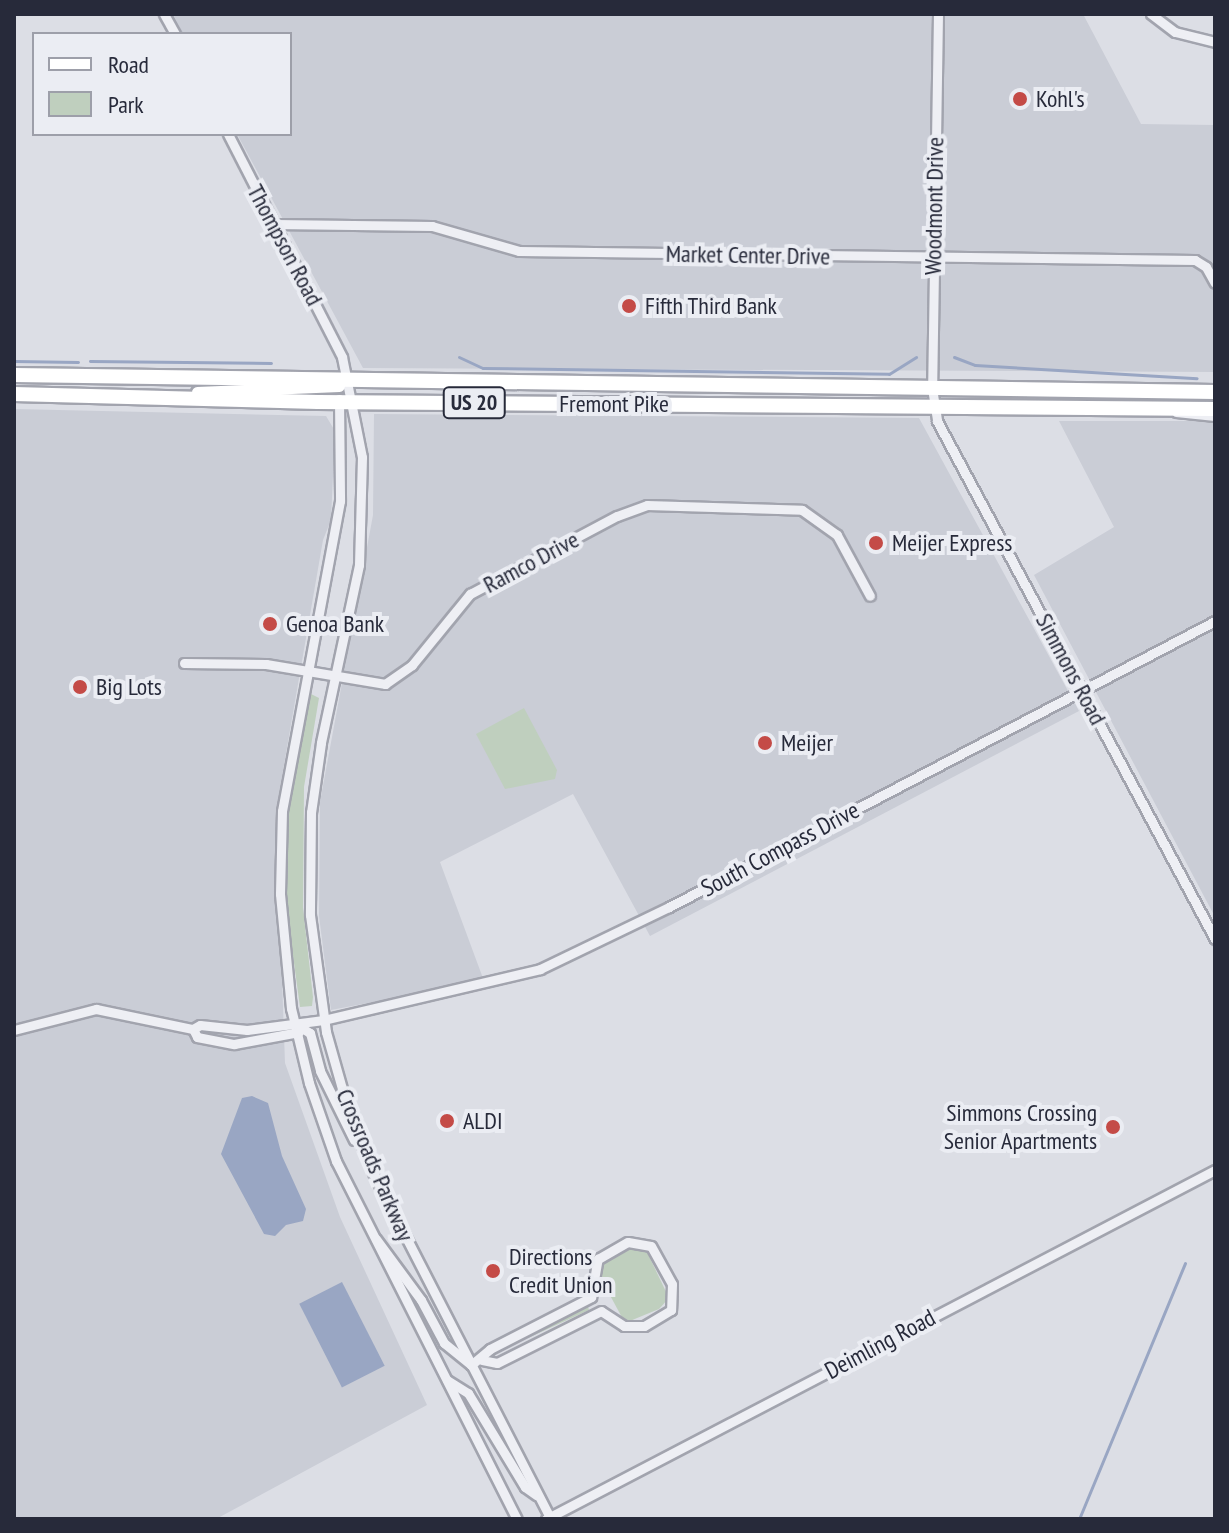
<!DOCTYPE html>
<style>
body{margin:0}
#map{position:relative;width:1229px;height:1533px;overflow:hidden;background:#dcdee5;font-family:"PT Sans Narrow",sans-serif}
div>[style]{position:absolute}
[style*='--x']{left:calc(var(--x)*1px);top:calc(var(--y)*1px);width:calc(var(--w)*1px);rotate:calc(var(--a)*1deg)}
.built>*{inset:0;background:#cacdd6}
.green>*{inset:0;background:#bfcfbe}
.water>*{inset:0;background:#99a6c3;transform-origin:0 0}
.stream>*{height:3px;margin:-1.5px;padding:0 1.5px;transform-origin:1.5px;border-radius:1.5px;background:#99a6c3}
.roads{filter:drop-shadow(2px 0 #a2a4ae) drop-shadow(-2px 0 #a2a4ae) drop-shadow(0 2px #a2a4ae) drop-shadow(0 -2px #a2a4ae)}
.minor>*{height:9px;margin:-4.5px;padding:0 4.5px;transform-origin:4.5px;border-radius:4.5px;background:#eeeff4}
.major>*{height:11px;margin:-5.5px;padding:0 5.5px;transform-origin:5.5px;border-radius:5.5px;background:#fff}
.highway>*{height:14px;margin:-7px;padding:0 7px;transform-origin:7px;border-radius:7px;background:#fff}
.dots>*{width:22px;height:22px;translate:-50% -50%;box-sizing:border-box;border:4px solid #ebedf3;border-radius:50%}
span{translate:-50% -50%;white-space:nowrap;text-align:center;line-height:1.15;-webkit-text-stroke:8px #ebedf3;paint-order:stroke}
.shield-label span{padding:2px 6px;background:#ebedf3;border:2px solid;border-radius:6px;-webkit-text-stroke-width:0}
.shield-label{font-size:22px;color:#272a3a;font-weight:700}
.poi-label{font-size:24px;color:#272a3a}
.left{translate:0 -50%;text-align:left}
.right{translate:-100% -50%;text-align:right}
.street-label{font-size:24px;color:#272a3a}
.frame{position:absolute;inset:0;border:16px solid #272a3a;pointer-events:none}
.legend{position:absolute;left:32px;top:32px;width:260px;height:104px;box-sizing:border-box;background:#ebedf3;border:2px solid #9d9fa9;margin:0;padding:10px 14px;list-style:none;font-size:24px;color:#272a3a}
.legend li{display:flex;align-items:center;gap:16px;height:40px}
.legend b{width:40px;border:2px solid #9d9fa9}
</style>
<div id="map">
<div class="built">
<i style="clip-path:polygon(173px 14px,1083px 14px,1141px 124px,1215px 125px,1215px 372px,363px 368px,237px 134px,290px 134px,290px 34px,183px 34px)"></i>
<i style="clip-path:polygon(14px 409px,326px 416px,335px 431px,331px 520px,323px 540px,276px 811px,285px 1063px,340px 1217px,427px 1405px,216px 1519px,14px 1519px)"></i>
<i style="clip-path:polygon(374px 414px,919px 418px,1079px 711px,650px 936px,573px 794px,440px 862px,484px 981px,331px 1010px,319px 916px,320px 802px,373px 515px)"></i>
<i style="clip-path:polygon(1059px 421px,1215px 421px,1215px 917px,1034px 575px,1114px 527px)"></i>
</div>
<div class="green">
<i style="clip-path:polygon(311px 694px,319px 698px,304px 787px,303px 908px,313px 997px,312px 1006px,300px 1007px,285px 897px,287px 812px)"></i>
<i style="clip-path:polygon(524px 708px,557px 770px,555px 779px,505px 789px,476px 734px)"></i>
<i style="clip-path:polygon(632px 1245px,647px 1252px,669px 1298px,659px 1309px,625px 1323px,599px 1275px,604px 1259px)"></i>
<i style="clip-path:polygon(587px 1303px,589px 1310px,528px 1338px,528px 1334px)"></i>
</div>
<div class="water">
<i style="clip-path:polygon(252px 1096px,268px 1103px,282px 1156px,306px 1209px,303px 1221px,286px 1225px,275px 1236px,264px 1234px,221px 1154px,242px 1098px)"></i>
<i style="left:342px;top:1282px;width:94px;height:48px;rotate:63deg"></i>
</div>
<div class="stream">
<i style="--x:459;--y:357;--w:26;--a:25"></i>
<i style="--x:483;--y:368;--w:406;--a:0.8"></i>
<i style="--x:889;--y:374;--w:32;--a:-32"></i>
<i style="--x:954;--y:357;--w:22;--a:21"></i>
<i style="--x:975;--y:365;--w:222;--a:3.4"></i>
<i style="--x:14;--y:361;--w:64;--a:0.9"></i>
<i style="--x:90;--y:361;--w:181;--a:0.6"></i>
<i style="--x:1079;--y:1519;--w:277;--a:-67.5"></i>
</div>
<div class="roads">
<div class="minor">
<i style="--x:164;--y:14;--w:23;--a:61"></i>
<i style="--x:938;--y:14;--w:374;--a:90.9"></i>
<i style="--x:932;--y:388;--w:33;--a:81"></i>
<i style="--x:937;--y:421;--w:588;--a:61.78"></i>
<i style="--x:1151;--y:14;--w:30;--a:37"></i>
<i style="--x:1175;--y:32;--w:41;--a:14"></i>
<i style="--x:228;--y:134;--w:250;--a:62.9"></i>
<i style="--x:342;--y:357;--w:102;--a:78.7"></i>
<i style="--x:362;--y:457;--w:108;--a:91.6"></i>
<i style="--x:359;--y:565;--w:182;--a:102.1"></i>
<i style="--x:321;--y:743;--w:70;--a:98.2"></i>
<i style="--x:311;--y:812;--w:103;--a:90.6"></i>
<i style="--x:310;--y:915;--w:118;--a:82.2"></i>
<i style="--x:326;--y:1032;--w:81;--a:74.2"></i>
<i style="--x:348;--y:1110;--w:70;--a:68.2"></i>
<i style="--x:374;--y:1175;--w:387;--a:62.8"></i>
<i style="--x:274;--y:224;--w:158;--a:0.7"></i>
<i style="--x:432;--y:226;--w:91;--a:16"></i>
<i style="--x:519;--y:251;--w:676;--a:0.76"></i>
<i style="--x:1195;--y:260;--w:13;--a:32"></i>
<i style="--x:1206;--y:267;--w:18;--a:61"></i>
<i style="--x:339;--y:399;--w:102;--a:89.4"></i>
<i style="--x:340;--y:501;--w:315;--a:100.6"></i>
<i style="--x:282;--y:811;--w:83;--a:91.4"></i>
<i style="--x:280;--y:894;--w:115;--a:84.5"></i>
<i style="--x:291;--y:1008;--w:77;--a:76.5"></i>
<i style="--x:309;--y:1083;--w:83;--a:70.9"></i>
<i style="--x:336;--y:1161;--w:401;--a:63.2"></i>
<i style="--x:1176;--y:412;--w:39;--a:6"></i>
<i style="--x:184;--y:663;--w:82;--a:0.7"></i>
<i style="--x:266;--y:664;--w:121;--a:9.5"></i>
<i style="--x:385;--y:684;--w:33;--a:-35"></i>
<i style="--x:412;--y:665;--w:92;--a:-50.8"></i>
<i style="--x:470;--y:594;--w:166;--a:-28"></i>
<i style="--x:617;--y:516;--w:32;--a:-20"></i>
<i style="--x:647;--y:505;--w:155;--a:1.8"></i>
<i style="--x:802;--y:510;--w:43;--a:35.5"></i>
<i style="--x:837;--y:535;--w:69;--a:61.6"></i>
<i style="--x:294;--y:1023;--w:19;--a:32"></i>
<i style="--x:310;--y:1033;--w:39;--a:75"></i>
<i style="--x:320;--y:1071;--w:77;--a:63.8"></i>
<i style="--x:193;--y:1029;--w:9;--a:63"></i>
<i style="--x:197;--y:1037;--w:38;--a:11"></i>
<i style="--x:234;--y:1044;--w:66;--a:-10.5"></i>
<i style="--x:14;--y:1030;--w:85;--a:-14.4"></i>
<i style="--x:96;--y:1009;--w:99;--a:11.7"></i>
<i style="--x:193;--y:1029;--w:8;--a:-30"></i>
<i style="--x:200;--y:1025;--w:47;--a:6.1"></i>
<i style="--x:247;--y:1030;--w:77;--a:-7.5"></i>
<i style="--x:323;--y:1020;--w:223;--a:-13.2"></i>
<i style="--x:540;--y:969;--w:143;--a:-25.7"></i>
<i style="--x:669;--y:907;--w:616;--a:-27.65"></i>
<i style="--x:376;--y:1239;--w:76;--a:53.6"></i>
<i style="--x:421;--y:1300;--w:49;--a:61.9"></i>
<i style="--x:444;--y:1343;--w:35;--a:39"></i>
<i style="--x:471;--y:1365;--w:25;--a:-40"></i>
<i style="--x:490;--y:1349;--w:114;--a:-27.2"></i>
<i style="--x:591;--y:1297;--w:39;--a:-80"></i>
<i style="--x:598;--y:1259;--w:34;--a:-30"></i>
<i style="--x:628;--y:1242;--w:23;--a:10"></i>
<i style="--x:651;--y:1246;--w:43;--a:61.1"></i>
<i style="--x:672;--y:1284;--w:26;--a:92"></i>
<i style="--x:671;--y:1310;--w:31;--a:149"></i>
<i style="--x:644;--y:1326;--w:20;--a:180"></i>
<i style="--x:624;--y:1326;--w:27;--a:-147"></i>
<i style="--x:601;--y:1311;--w:116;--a:153.4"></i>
<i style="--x:497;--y:1363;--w:15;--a:-169"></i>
<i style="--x:447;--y:1380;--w:25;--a:32"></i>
<i style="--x:468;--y:1393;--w:110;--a:58.8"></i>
<i style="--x:525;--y:1487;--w:14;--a:36"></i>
<i style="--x:546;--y:1519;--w:755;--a:-27.55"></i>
</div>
<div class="major">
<i style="--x:197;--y:392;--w:142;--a:-2.4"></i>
</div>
<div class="highway">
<i style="--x:14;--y:375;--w:1201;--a:0.81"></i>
<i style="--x:14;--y:394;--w:304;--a:1.5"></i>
<i style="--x:318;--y:402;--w:897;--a:0.45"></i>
</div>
</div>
<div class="dots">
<i style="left:1020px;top:99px;background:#c44b47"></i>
<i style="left:629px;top:306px;background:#c44b47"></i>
<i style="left:876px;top:543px;background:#c44b47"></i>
<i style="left:270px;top:624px;background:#c44b47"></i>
<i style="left:80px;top:687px;background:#c44b47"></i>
<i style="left:765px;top:743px;background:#c44b47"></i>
<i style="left:447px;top:1121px;background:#c44b47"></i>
<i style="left:1113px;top:1127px;background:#c44b47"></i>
<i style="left:493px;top:1271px;background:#c44b47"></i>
</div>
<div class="shield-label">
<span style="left:474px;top:403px">US 20</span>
</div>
<div class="poi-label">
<span class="left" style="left:1036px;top:99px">Kohl's</span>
<span class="left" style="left:645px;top:306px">Fifth Third Bank</span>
<span class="left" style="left:892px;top:543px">Meijer Express</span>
<span class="left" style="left:286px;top:624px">Genoa Bank</span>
<span class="left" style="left:96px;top:687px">Big Lots</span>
<span class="left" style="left:781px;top:743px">Meijer</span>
<span class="right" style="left:1097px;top:1127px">Simmons Crossing<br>Senior Apartments</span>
<span class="left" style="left:463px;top:1121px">ALDI</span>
<span class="left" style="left:509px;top:1271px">Directions<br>Credit Union</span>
</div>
<div class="street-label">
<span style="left:934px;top:206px;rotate:-89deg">Woodmont Drive</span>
<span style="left:285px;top:245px;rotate:62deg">Thompson Road</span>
<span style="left:748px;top:255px;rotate:1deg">Market Center Drive</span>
<span style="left:614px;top:404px">Fremont Pike</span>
<span style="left:531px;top:562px;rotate:-28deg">Ramco Drive</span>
<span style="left:1071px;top:669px;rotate:62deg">Simmons Road</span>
<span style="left:780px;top:849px;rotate:-28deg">South Compass Drive</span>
<span style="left:375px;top:1165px;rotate:67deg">Crossroads Parkway</span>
<span style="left:880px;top:1344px;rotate:-28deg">Deimling Road</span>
</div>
<div class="frame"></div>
<ul class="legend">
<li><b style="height:10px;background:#fff"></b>Road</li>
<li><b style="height:22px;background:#bfcfbe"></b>Park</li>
</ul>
</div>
